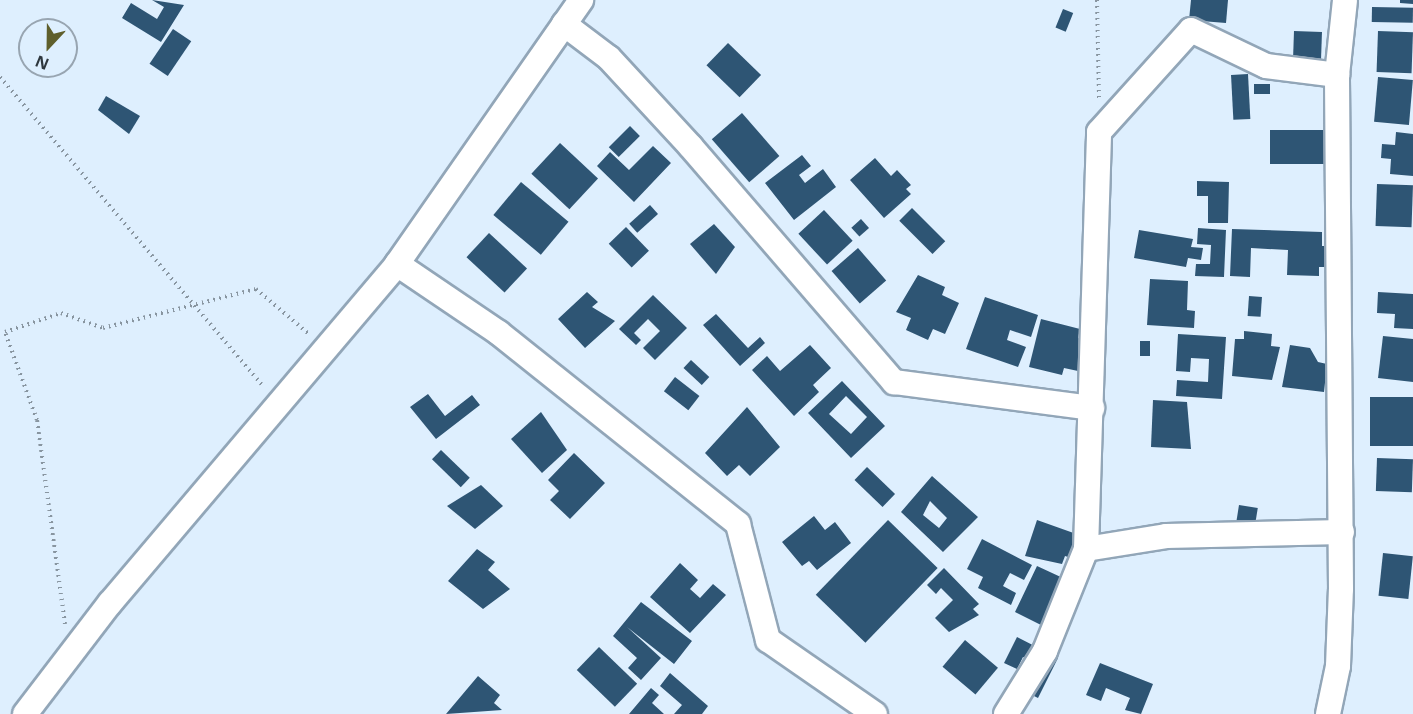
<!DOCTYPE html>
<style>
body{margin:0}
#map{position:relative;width:1413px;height:714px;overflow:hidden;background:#deeffe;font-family:"Noto Sans",sans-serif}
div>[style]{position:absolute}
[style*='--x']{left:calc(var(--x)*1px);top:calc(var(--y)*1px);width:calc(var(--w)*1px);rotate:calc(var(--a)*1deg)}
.building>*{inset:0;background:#2e5574;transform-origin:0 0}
.path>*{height:4px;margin-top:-2px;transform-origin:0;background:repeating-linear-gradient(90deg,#8895a0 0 1.5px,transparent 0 6px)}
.roads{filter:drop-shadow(2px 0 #92a6b8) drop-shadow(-2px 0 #92a6b8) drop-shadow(0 2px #92a6b8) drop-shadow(0 -2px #92a6b8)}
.street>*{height:24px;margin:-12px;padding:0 12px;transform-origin:12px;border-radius:12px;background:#fff}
span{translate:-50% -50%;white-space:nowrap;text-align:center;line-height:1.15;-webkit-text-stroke:6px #deeffe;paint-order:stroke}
.north{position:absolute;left:18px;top:18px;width:60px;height:60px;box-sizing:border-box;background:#deeffe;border:2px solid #98a5b1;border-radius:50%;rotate:202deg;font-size:16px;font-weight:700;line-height:24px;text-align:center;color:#2e373e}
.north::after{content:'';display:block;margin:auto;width:21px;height:27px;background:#5f5f2c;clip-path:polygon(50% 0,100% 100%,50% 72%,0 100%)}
</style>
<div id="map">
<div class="building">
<i style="clip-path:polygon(152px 0,184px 5px,161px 42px,122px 18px,131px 3px,157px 19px,164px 7px)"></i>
<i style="clip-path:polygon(1191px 0,1228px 0,1226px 23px,1189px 20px)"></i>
<i style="clip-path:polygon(1400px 0,1413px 0,1413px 4px,1400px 3px)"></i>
<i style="left:1372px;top:7px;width:41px;height:15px;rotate:1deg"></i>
<i style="left:1063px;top:9px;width:11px;height:20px;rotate:22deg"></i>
<i style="left:173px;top:29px;width:22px;height:42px;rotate:34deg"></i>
<i style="left:1294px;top:31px;width:28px;height:47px;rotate:2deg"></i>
<i style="left:1378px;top:31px;width:35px;height:41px;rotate:2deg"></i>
<i style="left:728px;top:43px;width:46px;height:31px;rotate:44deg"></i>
<i style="left:1248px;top:74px;width:45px;height:17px;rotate:87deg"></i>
<i style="left:1378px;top:77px;width:35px;height:45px;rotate:5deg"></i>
<i style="left:1254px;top:84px;width:16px;height:10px"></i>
<i style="clip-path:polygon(106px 96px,140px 116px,129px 134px,98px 110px)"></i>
<i style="left:742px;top:113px;width:57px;height:40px;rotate:49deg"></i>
<i style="left:630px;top:126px;width:14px;height:30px;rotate:45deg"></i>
<i style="left:1270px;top:130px;width:54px;height:34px"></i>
<i style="clip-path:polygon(1396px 132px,1413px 134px,1413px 176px,1390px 174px,1391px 159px,1381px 158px,1382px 144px,1395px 145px)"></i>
<i style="left:560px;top:143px;width:52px;height:42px;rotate:43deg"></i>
<i style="clip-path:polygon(653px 146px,671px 163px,634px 202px,597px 166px,610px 152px,629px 170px)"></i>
<i style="clip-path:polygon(802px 155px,811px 166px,799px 175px,805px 183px,823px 169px,836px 187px,794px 220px,765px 183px)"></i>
<i style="clip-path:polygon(875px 158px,891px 176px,897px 170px,911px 185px,906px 189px,911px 194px,884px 218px,850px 180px)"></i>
<i style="clip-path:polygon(1197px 181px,1229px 182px,1228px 223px,1208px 223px,1208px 196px,1197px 196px)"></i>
<i style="left:521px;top:182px;width:62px;height:43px;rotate:40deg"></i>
<i style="left:1377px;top:184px;width:36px;height:42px;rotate:2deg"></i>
<i style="left:650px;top:205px;width:12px;height:28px;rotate:48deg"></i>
<i style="left:912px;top:208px;width:47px;height:18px;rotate:45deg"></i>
<i style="left:824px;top:210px;width:42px;height:35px;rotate:47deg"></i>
<i style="left:861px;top:219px;width:12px;height:13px;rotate:48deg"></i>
<i style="clip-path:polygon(714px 224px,735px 247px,716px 274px,690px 244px)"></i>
<i style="left:626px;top:227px;width:33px;height:24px;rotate:46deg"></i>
<i style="clip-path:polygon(1198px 228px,1226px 230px,1224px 277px,1195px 276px,1196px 264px,1210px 264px,1211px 245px,1197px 244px)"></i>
<i style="clip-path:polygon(1232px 229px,1322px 232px,1322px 246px,1329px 246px,1328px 267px,1319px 267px,1319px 276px,1287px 275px,1288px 250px,1251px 248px,1250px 277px,1230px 276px)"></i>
<i style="clip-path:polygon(1139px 230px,1193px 239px,1191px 247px,1203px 248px,1201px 260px,1188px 258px,1186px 267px,1134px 258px)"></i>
<i style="left:489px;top:233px;width:52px;height:33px;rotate:43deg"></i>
<i style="left:858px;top:248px;width:43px;height:35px;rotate:49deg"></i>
<i style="clip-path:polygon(918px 275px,945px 287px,942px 295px,959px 303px,945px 334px,933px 329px,928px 340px,906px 330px,911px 318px,896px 312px)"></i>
<i style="clip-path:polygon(1150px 279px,1188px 281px,1187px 310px,1195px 311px,1194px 328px,1147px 325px)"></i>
<i style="clip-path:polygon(587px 292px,598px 302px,592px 307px,615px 321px,585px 348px,558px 319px)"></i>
<i style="clip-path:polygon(1378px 292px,1413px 294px,1413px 329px,1394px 328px,1395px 314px,1377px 313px)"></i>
<i style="clip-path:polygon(653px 295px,687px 328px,655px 360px,643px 348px,660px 331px,648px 319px,634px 333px,641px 340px,636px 345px,619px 329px)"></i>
<i style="left:1249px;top:296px;width:13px;height:20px;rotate:4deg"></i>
<i style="clip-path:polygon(985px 297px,1038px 315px,1031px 337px,1010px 330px,1007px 340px,1026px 347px,1018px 367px,966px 349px)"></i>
<i style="clip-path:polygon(716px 314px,748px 348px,760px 337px,765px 343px,740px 366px,703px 325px)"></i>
<i style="clip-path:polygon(1041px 319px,1080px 329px,1078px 338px,1086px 340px,1078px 371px,1064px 368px,1062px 375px,1029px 367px)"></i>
<i style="clip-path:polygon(1244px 331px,1272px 334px,1271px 346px,1280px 347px,1272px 380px,1232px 376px,1235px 339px,1244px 339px)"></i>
<i style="clip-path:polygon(1178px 334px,1226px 337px,1222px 399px,1176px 396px,1177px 380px,1208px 382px,1209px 359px,1191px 358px,1190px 372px,1176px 371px)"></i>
<i style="clip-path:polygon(1383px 336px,1413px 339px,1413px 382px,1378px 378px)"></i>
<i style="left:1140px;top:341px;width:10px;height:15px"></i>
<i style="clip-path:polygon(810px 345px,831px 368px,813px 385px,819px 392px,794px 416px,752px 370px,767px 356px,780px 371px)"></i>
<i style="clip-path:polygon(1290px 345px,1310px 348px,1318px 362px,1327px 364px,1324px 392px,1282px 387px)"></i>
<i style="left:691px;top:360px;width:25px;height:11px;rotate:43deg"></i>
<i style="left:675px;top:377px;width:31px;height:18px;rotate:38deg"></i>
<i style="clip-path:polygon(evenodd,842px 381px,885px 426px,851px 458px,808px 413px,842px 381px,846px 396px,867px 417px,851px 434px,829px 414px,846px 396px)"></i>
<i style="clip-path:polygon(428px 394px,445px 416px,472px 395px,480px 405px,436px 439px,410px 407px)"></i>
<i style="left:1413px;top:397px;width:49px;height:43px;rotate:90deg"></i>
<i style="clip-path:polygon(1153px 400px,1187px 402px,1191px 449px,1151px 447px)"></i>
<i style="clip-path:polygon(747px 407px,780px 447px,750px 476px,739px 465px,727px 476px,705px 453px)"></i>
<i style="clip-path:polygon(541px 412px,567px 450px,542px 473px,511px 439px)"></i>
<i style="left:441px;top:450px;width:40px;height:13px;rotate:44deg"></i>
<i style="clip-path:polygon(574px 453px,605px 483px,570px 519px,550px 500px,559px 491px,548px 480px)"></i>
<i style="left:1377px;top:458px;width:36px;height:33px;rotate:2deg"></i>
<i style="left:867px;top:467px;width:39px;height:18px;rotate:44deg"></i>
<i style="clip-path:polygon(evenodd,932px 476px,978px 517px,943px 552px,901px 512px,932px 476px,930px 501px,947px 518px,939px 528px,923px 515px,930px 501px)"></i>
<i style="clip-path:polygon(481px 485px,503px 506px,475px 529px,447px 506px)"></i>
<i style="left:1239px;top:505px;width:19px;height:19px;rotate:9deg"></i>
<i style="clip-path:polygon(814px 516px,825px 530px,835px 522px,851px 543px,817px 570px,809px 561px,802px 566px,782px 542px)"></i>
<i style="left:888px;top:520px;width:69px;height:104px;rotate:44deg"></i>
<i style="clip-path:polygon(1037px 520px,1082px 536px,1074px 559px,1065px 556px,1062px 564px,1025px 556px)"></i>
<i style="clip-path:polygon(982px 539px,1032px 565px,1024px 580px,1010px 573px,1003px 586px,1016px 593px,1011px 605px,978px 588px,983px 577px,967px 569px)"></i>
<i style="clip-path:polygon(477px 549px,495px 562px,488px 570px,510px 589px,483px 609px,448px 581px)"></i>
<i style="left:1383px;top:553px;width:30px;height:43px;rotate:6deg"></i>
<i style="clip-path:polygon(680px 563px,698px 580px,690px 589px,700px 598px,713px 584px,726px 595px,690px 633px,650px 597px)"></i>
<i style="clip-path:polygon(1037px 566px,1078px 585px,1071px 599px,1078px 602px,1057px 633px,1015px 612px)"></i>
<i style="clip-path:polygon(944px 568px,979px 604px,973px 609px,979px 615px,949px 632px,935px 618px,953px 600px,941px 588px,936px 594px,927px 585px)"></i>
<i style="clip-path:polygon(641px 602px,692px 641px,674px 664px,627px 627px,661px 658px,641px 680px,628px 668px,637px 658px,613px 636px)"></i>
<i style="clip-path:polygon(1017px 637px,1058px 658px,1038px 698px,1022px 690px,1036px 663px,1023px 657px,1017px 669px,1004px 663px)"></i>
<i style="left:965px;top:640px;width:43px;height:35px;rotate:40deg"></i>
<i style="left:599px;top:647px;width:53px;height:32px;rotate:44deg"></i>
<i style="clip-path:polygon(1100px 663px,1153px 684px,1141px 714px,1125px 710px,1130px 698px,1106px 688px,1101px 701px,1086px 695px)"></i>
<i style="clip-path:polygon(670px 673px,708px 706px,702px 714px,674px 714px,682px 705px,660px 686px)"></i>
<i style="clip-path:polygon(478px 676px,500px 695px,494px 703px,502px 710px,446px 714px)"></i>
<i style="clip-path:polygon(651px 688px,659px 695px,652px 703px,664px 714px,629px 714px)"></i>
</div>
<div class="path">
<i style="--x:1097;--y:0;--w:99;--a:88.8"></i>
<i style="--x:0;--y:77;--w:407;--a:49.6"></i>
<i style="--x:65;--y:624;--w:206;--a:-97.8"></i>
<i style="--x:37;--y:420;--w:94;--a:-110"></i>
<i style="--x:5;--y:332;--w:59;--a:-18.7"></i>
<i style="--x:61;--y:313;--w:45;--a:19.7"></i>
<i style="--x:103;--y:328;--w:158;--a:-14.3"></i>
<i style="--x:256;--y:289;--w:71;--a:40.4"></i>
</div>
<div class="roads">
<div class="street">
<i style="--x:564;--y:24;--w:56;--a:37.1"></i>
<i style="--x:609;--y:58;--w:121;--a:47.3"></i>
<i style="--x:691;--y:147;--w:311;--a:49.2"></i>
<i style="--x:894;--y:382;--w:200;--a:7.5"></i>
<i style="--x:397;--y:264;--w:322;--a:-55.1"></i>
<i style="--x:1086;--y:549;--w:81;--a:-9.2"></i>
<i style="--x:1166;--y:536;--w:176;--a:-1.3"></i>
<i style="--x:25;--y:714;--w:140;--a:-52.6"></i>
<i style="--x:110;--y:603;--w:444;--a:-49.7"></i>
<i style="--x:397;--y:264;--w:123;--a:34.1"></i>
<i style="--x:499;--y:333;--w:306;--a:38.6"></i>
<i style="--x:738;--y:524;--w:120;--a:75.5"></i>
<i style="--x:768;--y:640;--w:130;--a:34.7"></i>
<i style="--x:1006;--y:714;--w:74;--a:-58.2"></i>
<i style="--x:1045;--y:651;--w:110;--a:-68.1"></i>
<i style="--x:1086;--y:549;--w:417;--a:-88.2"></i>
<i style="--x:1099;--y:132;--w:137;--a:-48"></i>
<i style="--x:1191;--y:30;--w:83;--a:25.6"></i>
<i style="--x:1266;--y:66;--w:72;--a:7.2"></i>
<i style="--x:1328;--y:714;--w:49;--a:-78.2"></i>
<i style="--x:1338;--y:666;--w:77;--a:-87.8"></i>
<i style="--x:1341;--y:589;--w:514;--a:-90.45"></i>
<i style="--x:1337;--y:75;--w:75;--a:-83.9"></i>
</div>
</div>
<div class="north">N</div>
</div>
